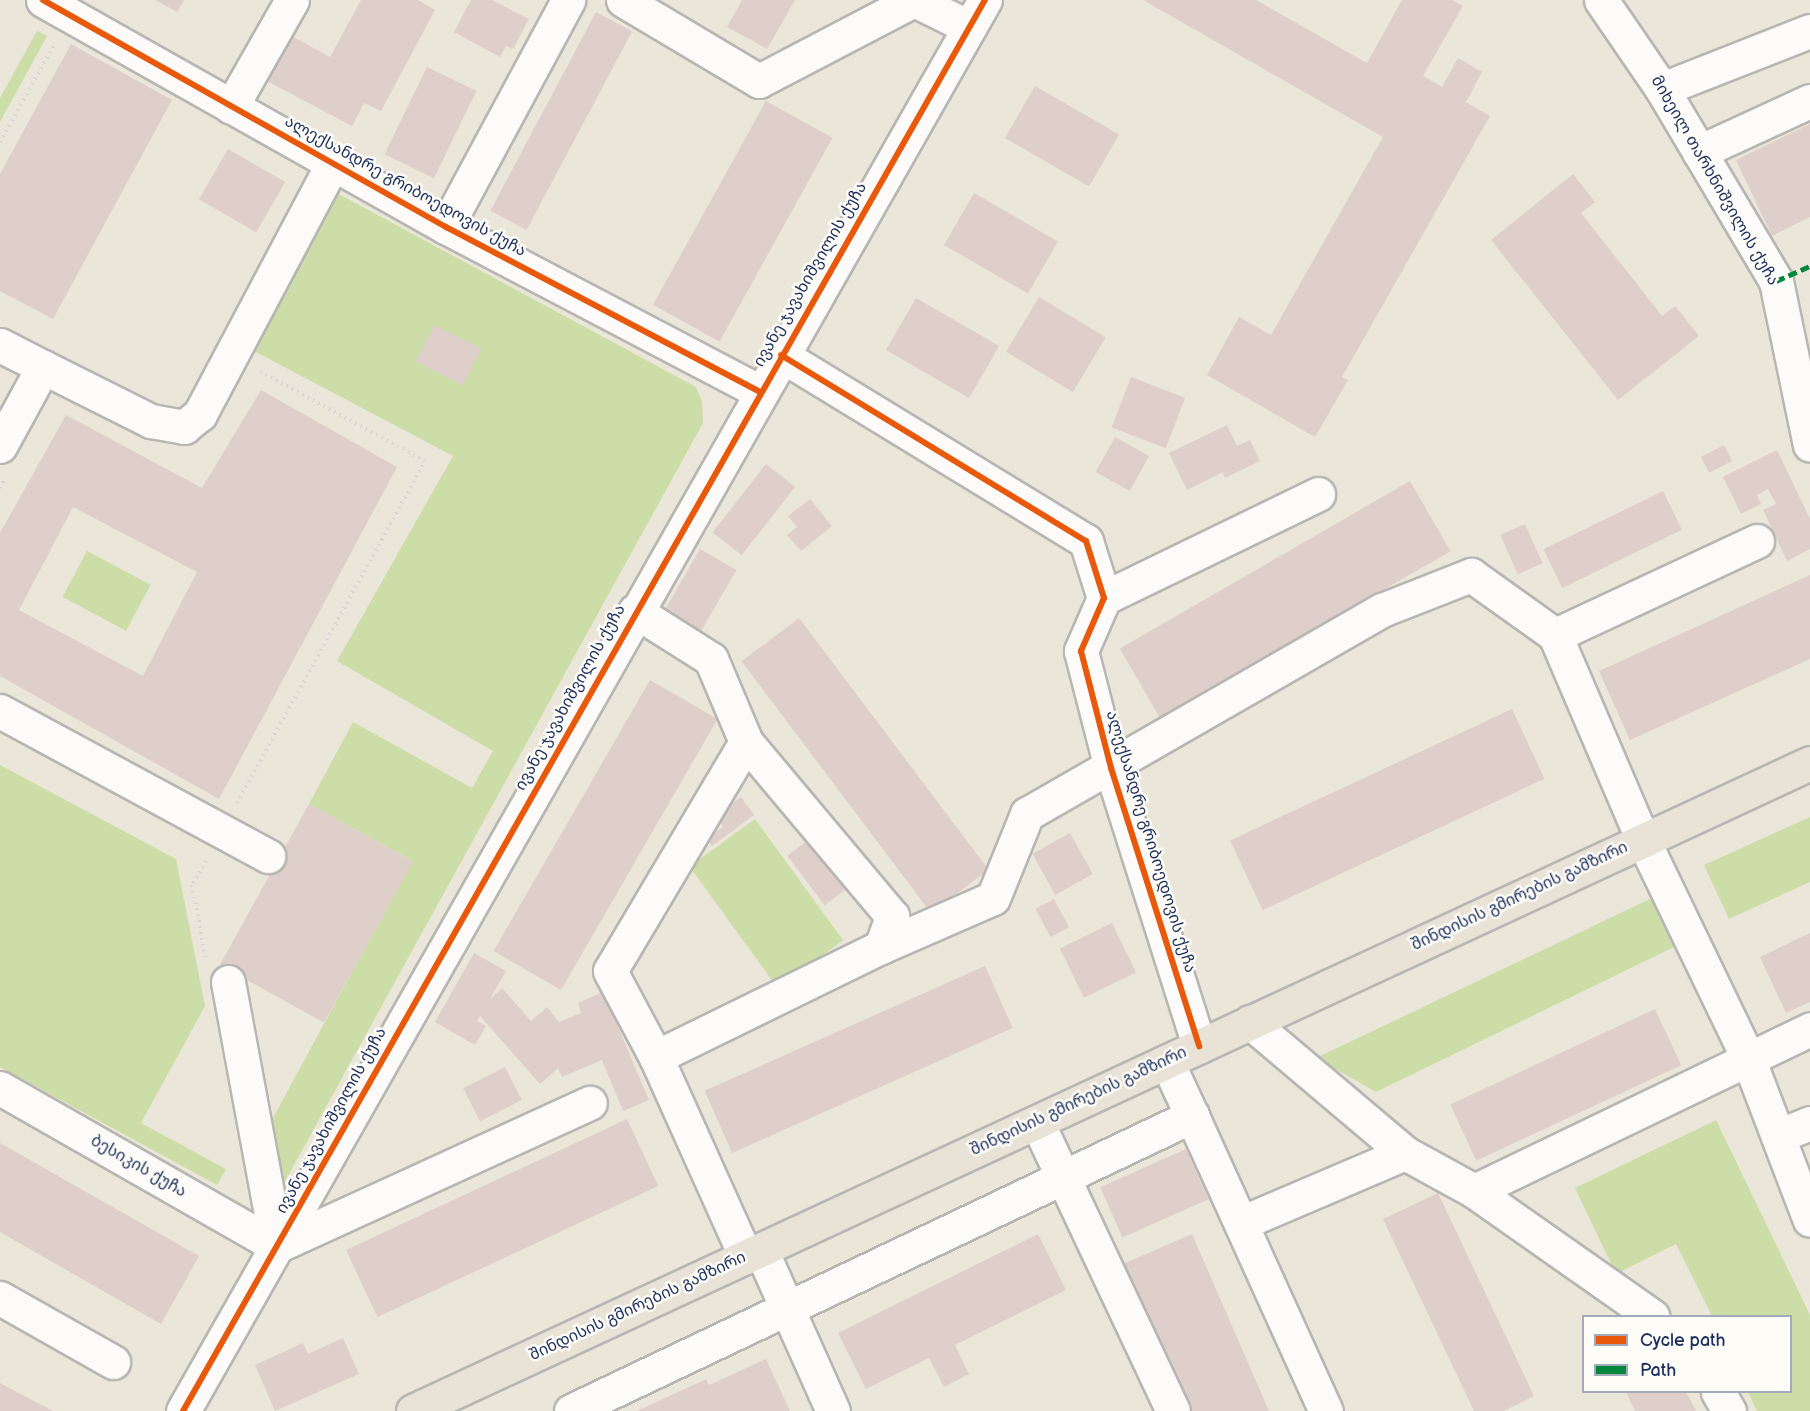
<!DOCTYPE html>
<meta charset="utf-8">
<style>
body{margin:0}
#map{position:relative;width:1810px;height:1411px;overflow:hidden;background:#ebe6da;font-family:"Balsamiq Sans","Noto Sans Georgian",sans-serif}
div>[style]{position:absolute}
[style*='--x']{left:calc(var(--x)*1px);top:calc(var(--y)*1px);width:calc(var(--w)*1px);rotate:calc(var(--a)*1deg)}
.green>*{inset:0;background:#ccdda7;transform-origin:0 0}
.building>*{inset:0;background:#dfcfca;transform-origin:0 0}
.path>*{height:4px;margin-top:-2px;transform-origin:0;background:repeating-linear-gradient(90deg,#d5d5d5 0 1.5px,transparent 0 6px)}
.roads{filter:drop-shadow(2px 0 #b7b6b2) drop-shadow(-2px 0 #b7b6b2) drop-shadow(0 2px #b7b6b2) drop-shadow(0 -2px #b7b6b2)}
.minor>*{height:33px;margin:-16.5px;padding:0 16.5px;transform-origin:16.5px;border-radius:16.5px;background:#fcfbf9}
.major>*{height:33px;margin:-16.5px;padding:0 16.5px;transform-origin:16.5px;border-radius:16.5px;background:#e9e3d7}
.quiet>*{height:4.5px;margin-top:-2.25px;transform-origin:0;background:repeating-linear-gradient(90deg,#00873e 0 9px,transparent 0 13.5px)}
.cycleway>*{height:6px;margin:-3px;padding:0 3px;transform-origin:3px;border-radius:3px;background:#e8590c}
span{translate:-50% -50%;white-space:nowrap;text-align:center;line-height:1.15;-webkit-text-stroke:5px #fdfcf7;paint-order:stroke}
.street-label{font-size:16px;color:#1b2f5e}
.legend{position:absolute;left:1582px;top:1315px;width:210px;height:78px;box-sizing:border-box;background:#fdfcf7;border:2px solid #a3aaba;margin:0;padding:8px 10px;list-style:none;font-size:18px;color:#1b2f5e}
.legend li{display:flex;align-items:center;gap:12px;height:30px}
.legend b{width:30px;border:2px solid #a3aaba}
</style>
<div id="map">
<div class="green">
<i style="clip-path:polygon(37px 31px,47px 36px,0 122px,0 98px)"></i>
<i style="clip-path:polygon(324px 186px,696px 387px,702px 402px,703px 423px,283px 1185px,247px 1166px,412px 861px,309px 804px,353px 722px,472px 788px,493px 751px,337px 661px,453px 456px,239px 343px)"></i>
<i style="left:87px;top:551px;width:72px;height:52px;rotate:28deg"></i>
<i style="clip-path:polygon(0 765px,176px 859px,205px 1006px,141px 1123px,226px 1169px,217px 1185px,0 1067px)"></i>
<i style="clip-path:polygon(1810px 817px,1810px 882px,1729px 919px,1704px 865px)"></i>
<i style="left:755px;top:819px;width:150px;height:81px;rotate:54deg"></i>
<i style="clip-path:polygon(1656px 896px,1678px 945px,1376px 1092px,1316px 1058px)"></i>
<i style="clip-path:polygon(1716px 1120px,1810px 1315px,1810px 1411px,1757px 1411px,1748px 1392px,1790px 1392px,1790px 1316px,1712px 1316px,1676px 1244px,1616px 1274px,1575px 1188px)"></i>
</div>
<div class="building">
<i style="clip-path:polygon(155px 0,184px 0,177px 12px)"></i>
<i style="clip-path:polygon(361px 0,418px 0,435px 10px,381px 111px,364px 103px,352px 126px,267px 81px,292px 36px,330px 57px)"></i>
<i style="clip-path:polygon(471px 0,492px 0,529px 19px,513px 49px,506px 46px,500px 57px,454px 32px)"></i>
<i style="clip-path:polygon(742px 0,795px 0,767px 49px,727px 27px)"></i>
<i style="clip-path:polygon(1143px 0,1256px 0,1367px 63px,1402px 0,1452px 0,1463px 6px,1423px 76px,1442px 87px,1458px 58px,1482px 72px,1466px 102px,1490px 116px,1342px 377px,1348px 380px,1315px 437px,1207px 375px,1239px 317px,1271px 335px,1383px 137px)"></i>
<i style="left:596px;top:12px;width:41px;height:225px;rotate:28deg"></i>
<i style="clip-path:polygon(71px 44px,172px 100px,53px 319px,0 291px,0 174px)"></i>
<i style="left:427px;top:67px;width:55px;height:97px;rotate:26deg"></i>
<i style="left:1035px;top:86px;width:97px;height:60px;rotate:30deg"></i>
<i style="left:766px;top:101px;width:76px;height:233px;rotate:29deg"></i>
<i style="clip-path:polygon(1810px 124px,1810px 217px,1772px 236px,1736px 160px)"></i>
<i style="left:228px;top:149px;width:66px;height:58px;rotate:30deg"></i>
<i style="clip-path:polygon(1573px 174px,1595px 202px,1581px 213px,1662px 316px,1675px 306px,1699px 336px,1618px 400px,1491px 240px)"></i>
<i style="left:974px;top:193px;width:97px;height:60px;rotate:30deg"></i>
<i style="left:1039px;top:297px;width:78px;height:64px;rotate:31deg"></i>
<i style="left:916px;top:298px;width:96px;height:60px;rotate:30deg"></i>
<i style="left:434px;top:325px;width:53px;height:41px;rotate:27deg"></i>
<i style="left:1131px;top:377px;width:58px;height:54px;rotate:21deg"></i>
<i style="clip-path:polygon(evenodd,261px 390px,397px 467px,219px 799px,0 676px,0 533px,66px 415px,202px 488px,261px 390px,73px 507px,197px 572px,143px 676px,19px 610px,73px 507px)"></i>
<i style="clip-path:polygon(1227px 425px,1237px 446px,1250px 440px,1260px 461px,1225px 478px,1223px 472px,1187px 490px,1169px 453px)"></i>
<i style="left:1115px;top:437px;width:39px;height:40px;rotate:29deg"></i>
<i style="left:1724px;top:445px;width:18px;height:26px;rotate:63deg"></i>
<i style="clip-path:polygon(1777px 450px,1810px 519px,1810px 549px,1787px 561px,1763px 510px,1776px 504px,1768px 489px,1757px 495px,1761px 504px,1741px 514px,1723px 477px)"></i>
<i style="left:766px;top:464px;width:37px;height:87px;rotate:38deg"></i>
<i style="left:1410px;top:481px;width:81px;height:335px;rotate:60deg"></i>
<i style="left:1663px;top:491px;width:43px;height:133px;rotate:64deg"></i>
<i style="clip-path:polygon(810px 499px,832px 526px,801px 551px,787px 535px,797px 527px,788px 516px)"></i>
<i style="left:1525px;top:524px;width:43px;height:27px;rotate:66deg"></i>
<i style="left:700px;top:549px;width:42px;height:74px;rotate:30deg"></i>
<i style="clip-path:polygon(1810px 575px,1810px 659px,1630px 740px,1599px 671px)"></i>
<i style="left:799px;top:618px;width:315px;height:72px;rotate:53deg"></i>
<i style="left:650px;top:680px;width:78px;height:313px;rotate:30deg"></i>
<i style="left:1512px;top:709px;width:77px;height:311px;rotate:65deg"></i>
<i style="clip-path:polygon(741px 797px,754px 815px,712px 846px,707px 838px,723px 827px,715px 815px)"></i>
<i style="left:309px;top:804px;width:119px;height:184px;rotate:29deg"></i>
<i style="left:1070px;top:833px;width:47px;height:43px;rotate:61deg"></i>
<i style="left:808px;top:840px;width:62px;height:26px;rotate:53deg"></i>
<i style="left:1054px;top:899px;width:32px;height:21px;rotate:62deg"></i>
<i style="left:1112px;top:923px;width:55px;height:58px;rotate:64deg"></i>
<i style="clip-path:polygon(1810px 933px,1810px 1002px,1786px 1013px,1760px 957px)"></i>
<i style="clip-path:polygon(474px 953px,506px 971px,490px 999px,502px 988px,531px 1021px,547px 1007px,559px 1022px,581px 1013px,578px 1003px,603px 992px,649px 1100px,623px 1111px,602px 1060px,562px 1077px,558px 1068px,540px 1084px,480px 1016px,477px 1021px,486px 1026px,475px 1045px,435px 1022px)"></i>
<i style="left:985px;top:966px;width:68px;height:307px;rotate:66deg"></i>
<i style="left:1655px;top:1009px;width:62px;height:226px;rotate:65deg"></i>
<i style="left:505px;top:1067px;width:37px;height:47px;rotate:63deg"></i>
<i style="left:627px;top:1119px;width:74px;height:310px;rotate:65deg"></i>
<i style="clip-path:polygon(0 1143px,199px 1256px,161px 1324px,0 1232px)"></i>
<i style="left:1186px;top:1149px;width:55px;height:94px;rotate:66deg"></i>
<i style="clip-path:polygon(1438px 1193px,1534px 1396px,1504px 1411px,1474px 1411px,1383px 1219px)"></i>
<i style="clip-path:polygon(1038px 1234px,1066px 1290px,955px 1345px,969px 1374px,944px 1387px,929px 1358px,866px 1389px,838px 1333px)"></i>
<i style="clip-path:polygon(1192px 1234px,1269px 1411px,1187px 1411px,1123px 1264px)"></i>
<i style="clip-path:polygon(343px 1338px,359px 1374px,275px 1411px,255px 1365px,303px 1343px,308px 1354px)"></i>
<i style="clip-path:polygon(766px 1359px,790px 1411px,637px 1411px,706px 1379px,709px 1385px)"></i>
<i style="clip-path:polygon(0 1383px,53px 1411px,0 1411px)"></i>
<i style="clip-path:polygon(1626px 1392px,1686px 1392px,1696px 1411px,1635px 1411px)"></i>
</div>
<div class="path">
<i style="--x:0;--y:142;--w:111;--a:-60.9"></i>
<i style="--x:0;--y:488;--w:12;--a:-59"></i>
<i style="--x:237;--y:803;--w:390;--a:-61.2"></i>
<i style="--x:425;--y:461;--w:187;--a:-151.5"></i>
<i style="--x:206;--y:861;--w:28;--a:120"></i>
<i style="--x:192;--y:885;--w:75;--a:79.3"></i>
</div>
<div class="roads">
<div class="minor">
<i style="--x:43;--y:0;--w:463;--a:29.4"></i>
<i style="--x:446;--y:227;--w:353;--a:27.7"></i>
<i style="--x:623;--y:0;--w:158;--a:30.8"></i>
<i style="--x:759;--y:81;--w:175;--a:-27.6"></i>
<i style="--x:914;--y:0;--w:61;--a:26.1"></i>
<i style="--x:1601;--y:0;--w:108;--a:55.6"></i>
<i style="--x:1662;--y:89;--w:223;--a:59.3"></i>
<i style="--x:1776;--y:281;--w:167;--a:78.3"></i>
<i style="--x:1662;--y:89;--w:159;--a:-21.4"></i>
<i style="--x:231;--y:107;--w:123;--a:-60.3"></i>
<i style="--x:1699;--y:152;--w:122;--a:-24.7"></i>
<i style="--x:446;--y:227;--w:258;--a:-61.7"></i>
<i style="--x:0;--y:345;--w:48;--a:27.1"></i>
<i style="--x:43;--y:367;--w:90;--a:118.6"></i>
<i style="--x:781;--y:355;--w:357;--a:31.4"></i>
<i style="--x:1086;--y:541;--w:60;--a:72.5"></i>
<i style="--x:1104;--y:598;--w:58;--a:113.5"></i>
<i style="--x:1081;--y:651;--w:121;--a:75.6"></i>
<i style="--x:1111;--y:768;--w:292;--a:72.4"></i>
<i style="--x:43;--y:367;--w:121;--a:26.6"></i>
<i style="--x:151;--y:421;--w:34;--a:10"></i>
<i style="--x:184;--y:427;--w:21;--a:-39"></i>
<i style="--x:200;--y:414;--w:284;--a:-62.1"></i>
<i style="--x:1757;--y:541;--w:223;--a:155"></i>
<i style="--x:1555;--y:635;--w:223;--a:66.8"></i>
<i style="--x:1643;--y:840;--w:242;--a:64.3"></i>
<i style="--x:1748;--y:1058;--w:173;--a:69.1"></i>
<i style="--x:1104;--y:598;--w:238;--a:-25.9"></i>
<i style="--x:635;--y:611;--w:90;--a:32.3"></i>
<i style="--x:711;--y:659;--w:90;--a:67.1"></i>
<i style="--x:0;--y:711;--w:305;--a:28.4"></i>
<i style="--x:881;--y:947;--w:122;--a:-23.6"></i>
<i style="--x:993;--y:898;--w:91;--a:-68"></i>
<i style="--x:1027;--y:814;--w:409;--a:-29.9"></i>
<i style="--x:1382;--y:610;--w:96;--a:-21.5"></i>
<i style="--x:1471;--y:575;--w:103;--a:35.5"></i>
<i style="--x:228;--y:982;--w:269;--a:79.5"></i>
<i style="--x:1250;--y:1022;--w:203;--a:40.2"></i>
<i style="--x:1405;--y:1153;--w:79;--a:28.8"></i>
<i style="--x:1474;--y:1191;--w:373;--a:-25.7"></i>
<i style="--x:656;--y:1057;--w:250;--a:-26.1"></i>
<i style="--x:881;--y:947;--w:33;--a:-70"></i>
<i style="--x:892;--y:916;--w:227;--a:-130"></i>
<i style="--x:746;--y:742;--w:266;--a:120.7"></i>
<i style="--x:610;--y:971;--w:98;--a:61.9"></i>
<i style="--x:656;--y:1057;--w:219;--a:65.8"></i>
<i style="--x:0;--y:1088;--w:319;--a:29.7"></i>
<i style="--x:1192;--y:1116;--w:324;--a:65.6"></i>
<i style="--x:1037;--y:1122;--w:319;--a:64.8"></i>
<i style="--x:1778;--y:1136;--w:35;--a:-22"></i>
<i style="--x:1474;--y:1191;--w:218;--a:35.1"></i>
<i style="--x:1241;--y:1223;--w:178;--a:-23.1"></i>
<i style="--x:277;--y:1246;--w:344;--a:-24.6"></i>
<i style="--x:761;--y:1250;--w:176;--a:65.9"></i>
<i style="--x:0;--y:1298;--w:130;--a:29.5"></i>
<i style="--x:1718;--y:1392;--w:22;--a:60"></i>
<i style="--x:183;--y:1411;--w:1623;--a:-60.39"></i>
<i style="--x:571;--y:1411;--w:688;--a:-25.41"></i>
<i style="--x:1192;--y:1116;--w:60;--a:-114.8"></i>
</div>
<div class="major">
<i style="--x:413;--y:1411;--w:1540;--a:-24.88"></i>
</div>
</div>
<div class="quiet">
<i style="--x:1776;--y:281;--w:37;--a:-24"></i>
</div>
<div class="cycleway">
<i style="--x:43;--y:0;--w:463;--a:29.4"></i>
<i style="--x:446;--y:227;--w:353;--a:27.7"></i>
<i style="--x:781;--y:355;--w:357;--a:31.4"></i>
<i style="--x:1086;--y:541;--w:60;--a:72.5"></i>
<i style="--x:1104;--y:598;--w:58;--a:113.5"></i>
<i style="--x:1081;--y:651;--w:121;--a:75.6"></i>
<i style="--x:1111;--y:768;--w:292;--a:72.4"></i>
<i style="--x:183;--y:1411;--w:1623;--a:-60.39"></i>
</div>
<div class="street-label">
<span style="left:1714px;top:181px;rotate:60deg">მიხეილ თარხნიშვილის ქუჩა</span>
<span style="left:405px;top:187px;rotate:29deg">ალექსანდრე გრიბოედოვის ქუჩა</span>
<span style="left:811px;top:275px;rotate:-60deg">ივანე ჯავახიშვილის ქუჩა</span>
<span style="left:571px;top:698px;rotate:-61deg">ივანე ჯავახიშვილის ქუჩა</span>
<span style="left:1150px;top:842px;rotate:73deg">ალექსანდრე გრიბოედოვის ქუჩა</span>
<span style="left:1520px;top:897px;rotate:-25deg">შინდისის გმირების გამზირი</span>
<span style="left:1079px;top:1102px;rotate:-25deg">შინდისის გმირების გამზირი</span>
<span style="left:332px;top:1121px;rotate:-61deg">ივანე ჯავახიშვილის ქუჩა</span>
<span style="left:138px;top:1167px;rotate:30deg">ბესიკის ქუჩა</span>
<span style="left:638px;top:1307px;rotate:-25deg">შინდისის გმირების გამზირი</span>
</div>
<ul class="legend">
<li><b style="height:8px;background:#e8590c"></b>Cycle path</li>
<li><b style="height:8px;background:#00873e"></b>Path</li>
</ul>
</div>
